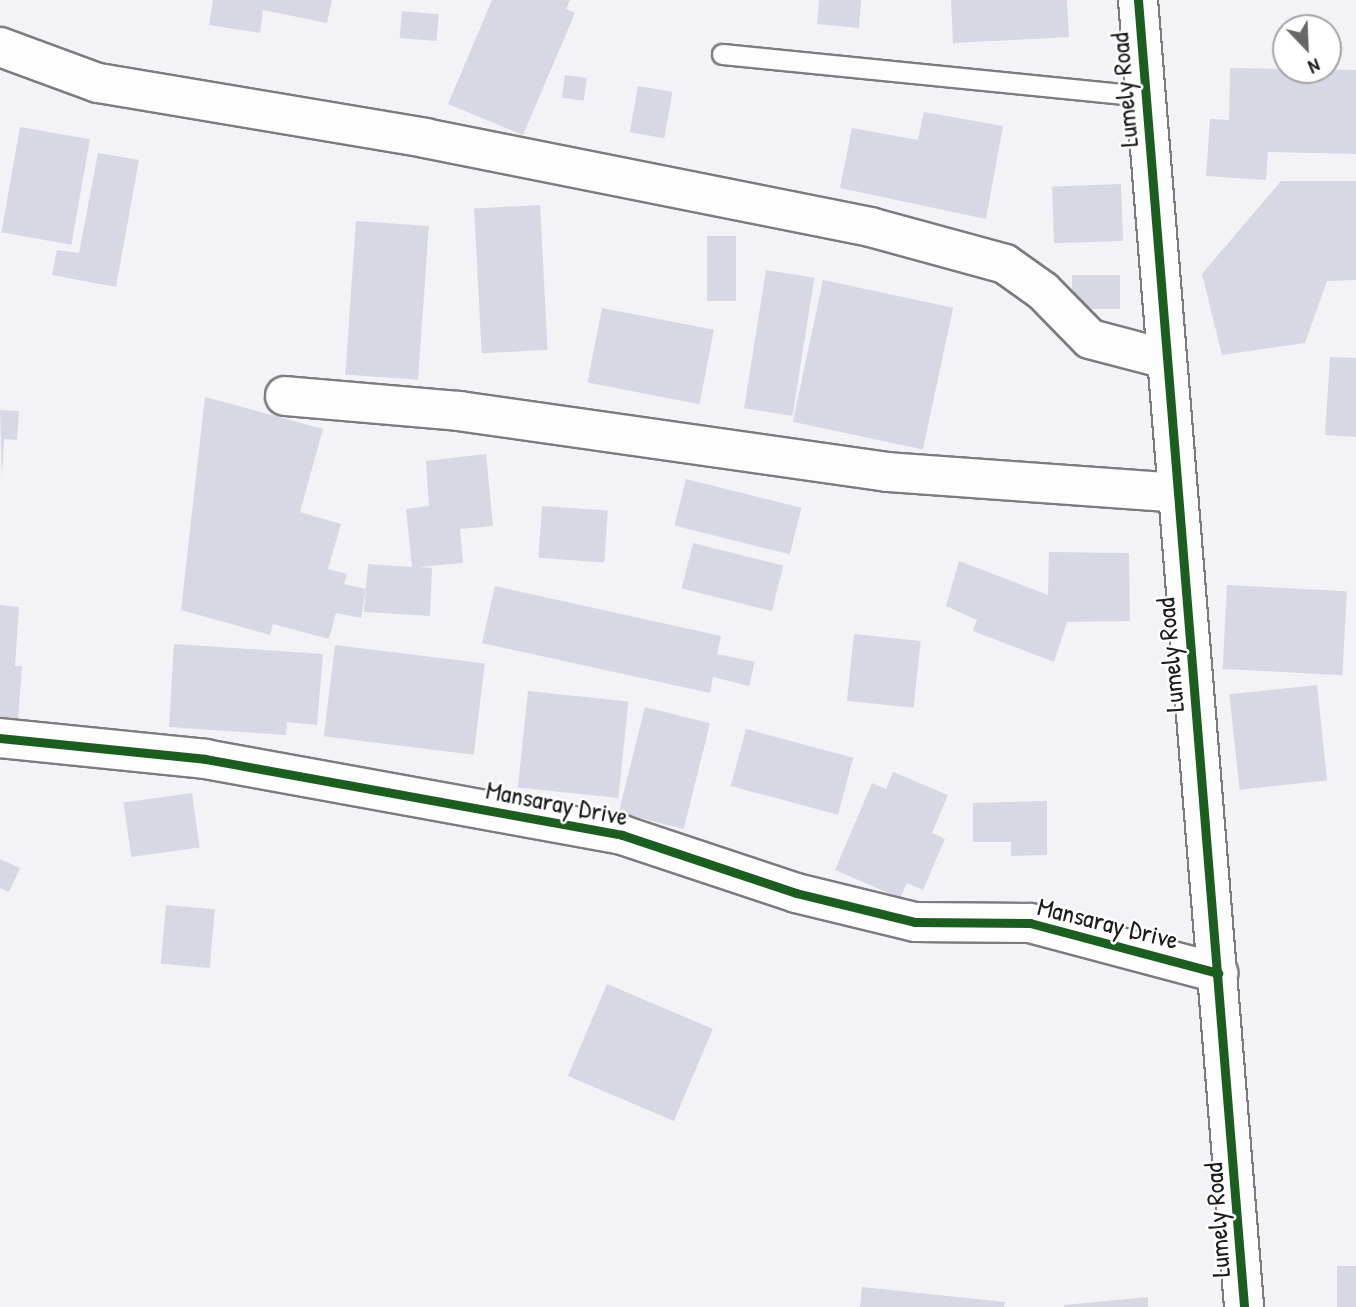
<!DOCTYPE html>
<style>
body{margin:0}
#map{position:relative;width:1356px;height:1307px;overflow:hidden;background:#f2f2f7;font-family:"Patrick Hand",sans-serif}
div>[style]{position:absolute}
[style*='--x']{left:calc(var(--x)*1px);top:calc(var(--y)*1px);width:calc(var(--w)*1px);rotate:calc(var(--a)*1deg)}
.building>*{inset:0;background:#d7d8e4;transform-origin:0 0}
.roads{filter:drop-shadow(2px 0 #7c7c7f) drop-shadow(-2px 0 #7c7c7f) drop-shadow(0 2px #7c7c7f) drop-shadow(0 -2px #7c7c7f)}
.service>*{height:19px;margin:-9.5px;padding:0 9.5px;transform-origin:9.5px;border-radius:9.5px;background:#fdfdfe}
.minor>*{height:38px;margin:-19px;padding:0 19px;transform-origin:19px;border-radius:19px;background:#fdfdfe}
.tertiary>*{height:38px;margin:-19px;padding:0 19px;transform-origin:19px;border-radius:19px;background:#fdfdfe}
.cycleway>*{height:9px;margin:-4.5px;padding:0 4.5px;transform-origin:4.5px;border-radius:4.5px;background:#1b5e20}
span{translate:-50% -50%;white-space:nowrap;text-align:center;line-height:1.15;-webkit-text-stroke:5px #fff;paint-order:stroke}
.street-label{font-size:26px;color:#1c1c1c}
.north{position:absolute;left:1272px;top:14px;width:70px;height:70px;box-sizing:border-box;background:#fff;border:2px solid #a4a4a4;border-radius:50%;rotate:157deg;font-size:19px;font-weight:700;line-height:28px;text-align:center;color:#1c1c1c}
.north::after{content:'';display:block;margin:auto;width:24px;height:32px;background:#676769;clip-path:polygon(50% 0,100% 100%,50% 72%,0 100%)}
</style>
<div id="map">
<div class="building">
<i style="clip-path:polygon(213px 0,332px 0,327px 23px,263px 10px,260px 33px,209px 25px)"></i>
<i style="clip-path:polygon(492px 0,570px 0,566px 9px,575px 13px,523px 135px,448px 104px)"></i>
<i style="clip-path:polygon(819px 0,861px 0,859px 28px,817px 24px)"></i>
<i style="clip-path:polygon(951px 0,1067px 0,1069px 37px,953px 43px)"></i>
<i style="left:402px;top:11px;width:37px;height:27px;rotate:5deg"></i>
<i style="clip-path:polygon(1230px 68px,1356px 70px,1356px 154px,1268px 152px,1266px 180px,1206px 176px,1210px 119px,1229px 120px)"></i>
<i style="left:565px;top:75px;width:22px;height:23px;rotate:8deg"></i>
<i style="left:638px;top:86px;width:35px;height:47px;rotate:10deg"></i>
<i style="clip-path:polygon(924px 112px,1003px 126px,986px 219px,840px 188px,852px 128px,918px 140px)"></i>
<i style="left:20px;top:127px;width:71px;height:107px;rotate:10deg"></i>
<i style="clip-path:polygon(98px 153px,139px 160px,116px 287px,52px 275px,57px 250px,79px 253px)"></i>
<i style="clip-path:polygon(1281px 181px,1356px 181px,1356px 280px,1327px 281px,1305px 343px,1222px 355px,1202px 274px)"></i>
<i style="left:1121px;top:184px;width:57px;height:69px;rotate:88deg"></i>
<i style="left:540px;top:205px;width:145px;height:66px;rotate:87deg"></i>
<i style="left:356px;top:221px;width:73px;height:154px;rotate:4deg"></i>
<i style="left:707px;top:236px;width:29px;height:65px"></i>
<i style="left:766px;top:270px;width:49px;height:140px;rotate:9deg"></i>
<i style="left:1072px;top:275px;width:48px;height:34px"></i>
<i style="left:823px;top:280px;width:133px;height:145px;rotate:12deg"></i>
<i style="left:602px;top:308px;width:114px;height:76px;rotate:11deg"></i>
<i style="clip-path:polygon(1330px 357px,1356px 358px,1356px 437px,1325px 435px)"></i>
<i style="clip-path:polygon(205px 397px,323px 429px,300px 512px,341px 524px,328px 569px,347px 574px,344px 584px,366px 589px,361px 618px,336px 613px,329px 639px,273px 624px,270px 635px,181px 610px)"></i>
<i style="clip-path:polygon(0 410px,19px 411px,17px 440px,4px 439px,2px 478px)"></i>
<i style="clip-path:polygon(486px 454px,493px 526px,460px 529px,463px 563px,419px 567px,432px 568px,430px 616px,364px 612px,368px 564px,412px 567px,406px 509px,429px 506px,426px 461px)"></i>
<i style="left:686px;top:479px;width:119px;height:48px;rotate:14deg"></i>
<i style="left:542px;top:506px;width:66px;height:52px;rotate:4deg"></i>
<i style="left:693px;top:543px;width:93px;height:47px;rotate:14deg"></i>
<i style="clip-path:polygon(1049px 552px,1129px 553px,1130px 621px,1067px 622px,1054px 662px,973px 631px,977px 620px,946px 606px,959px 561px,1048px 595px)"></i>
<i style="left:1227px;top:585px;width:120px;height:84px;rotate:3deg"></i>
<i style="clip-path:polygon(495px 586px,721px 636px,717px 654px,755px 662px,749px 686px,713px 677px,710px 693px,482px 643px)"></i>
<i style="clip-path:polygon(0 605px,19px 607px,15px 666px,22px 666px,18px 720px,0 719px)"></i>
<i style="left:854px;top:634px;width:67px;height:67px;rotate:6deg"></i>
<i style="clip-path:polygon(174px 644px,323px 654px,317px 725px,287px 722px,286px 735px,169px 727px)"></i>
<i style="left:335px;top:645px;width:151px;height:92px;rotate:7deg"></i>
<i style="left:1317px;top:685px;width:96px;height:88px;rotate:84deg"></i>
<i style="left:528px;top:691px;width:101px;height:97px;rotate:6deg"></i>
<i style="left:645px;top:707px;width:67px;height:109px;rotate:14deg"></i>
<i style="left:746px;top:729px;width:111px;height:59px;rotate:15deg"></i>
<i style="clip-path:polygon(893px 772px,948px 795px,932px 833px,945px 839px,923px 890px,907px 883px,900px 898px,835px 870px,872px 783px,886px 789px)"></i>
<i style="left:192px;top:793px;width:55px;height:69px;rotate:82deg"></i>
<i style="clip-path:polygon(1047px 801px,1047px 855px,1011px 856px,1011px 842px,973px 842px,973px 803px)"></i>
<i style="clip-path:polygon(0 859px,20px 868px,9px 892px,0 888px)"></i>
<i style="left:166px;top:905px;width:49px;height:59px;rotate:5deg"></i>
<i style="left:607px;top:984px;width:115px;height:100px;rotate:23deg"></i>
<i style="left:1337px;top:1266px;width:19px;height:41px"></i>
<i style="clip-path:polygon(862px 1287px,1005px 1302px,1004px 1307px,860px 1307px)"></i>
<i style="clip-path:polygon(1148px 1297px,1148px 1307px,1064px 1307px,1064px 1305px)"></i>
</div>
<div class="roads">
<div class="service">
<i style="--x:722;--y:54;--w:425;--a:5.7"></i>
</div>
<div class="minor">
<i style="--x:0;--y:47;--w:104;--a:20.2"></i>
<i style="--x:98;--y:83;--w:332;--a:9.5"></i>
<i style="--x:425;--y:138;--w:454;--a:11.3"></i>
<i style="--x:870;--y:227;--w:140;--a:15.3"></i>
<i style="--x:1005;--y:264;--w:47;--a:35.4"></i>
<i style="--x:1043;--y:291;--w:67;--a:45.6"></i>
<i style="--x:1090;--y:339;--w:79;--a:14.7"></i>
<i style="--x:285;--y:396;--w:175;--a:4.9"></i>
<i style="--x:459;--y:411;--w:432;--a:8.1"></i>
<i style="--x:887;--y:472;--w:291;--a:4.1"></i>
<i style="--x:0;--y:738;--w:206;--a:5.8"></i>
<i style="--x:205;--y:759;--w:424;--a:10.3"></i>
<i style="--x:622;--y:835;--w:183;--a:18.4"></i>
<i style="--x:796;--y:893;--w:122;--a:13.7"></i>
<i style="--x:915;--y:922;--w:115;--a:0.5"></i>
<i style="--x:1030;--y:923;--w:195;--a:14.9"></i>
</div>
<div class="tertiary">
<i style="--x:1138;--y:0;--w:1311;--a:85.36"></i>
</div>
</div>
<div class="cycleway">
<i style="--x:1138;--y:0;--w:1311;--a:85.36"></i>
<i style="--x:0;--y:738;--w:206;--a:5.8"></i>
<i style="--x:205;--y:759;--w:424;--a:10.3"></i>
<i style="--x:622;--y:835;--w:183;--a:18.4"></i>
<i style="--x:796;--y:893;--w:122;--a:13.7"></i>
<i style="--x:915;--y:922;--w:115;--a:0.5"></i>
<i style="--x:1030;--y:923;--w:195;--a:14.9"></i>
</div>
<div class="street-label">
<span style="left:1124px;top:90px;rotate:-95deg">Lumely Road</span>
<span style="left:1170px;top:655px;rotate:-95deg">Lumely Road</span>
<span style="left:557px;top:803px;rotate:11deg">Mansaray Drive</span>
<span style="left:1108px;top:923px;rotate:14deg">Mansaray Drive</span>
<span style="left:1217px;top:1220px;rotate:-94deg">Lumely Road</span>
</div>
<div class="north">N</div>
</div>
